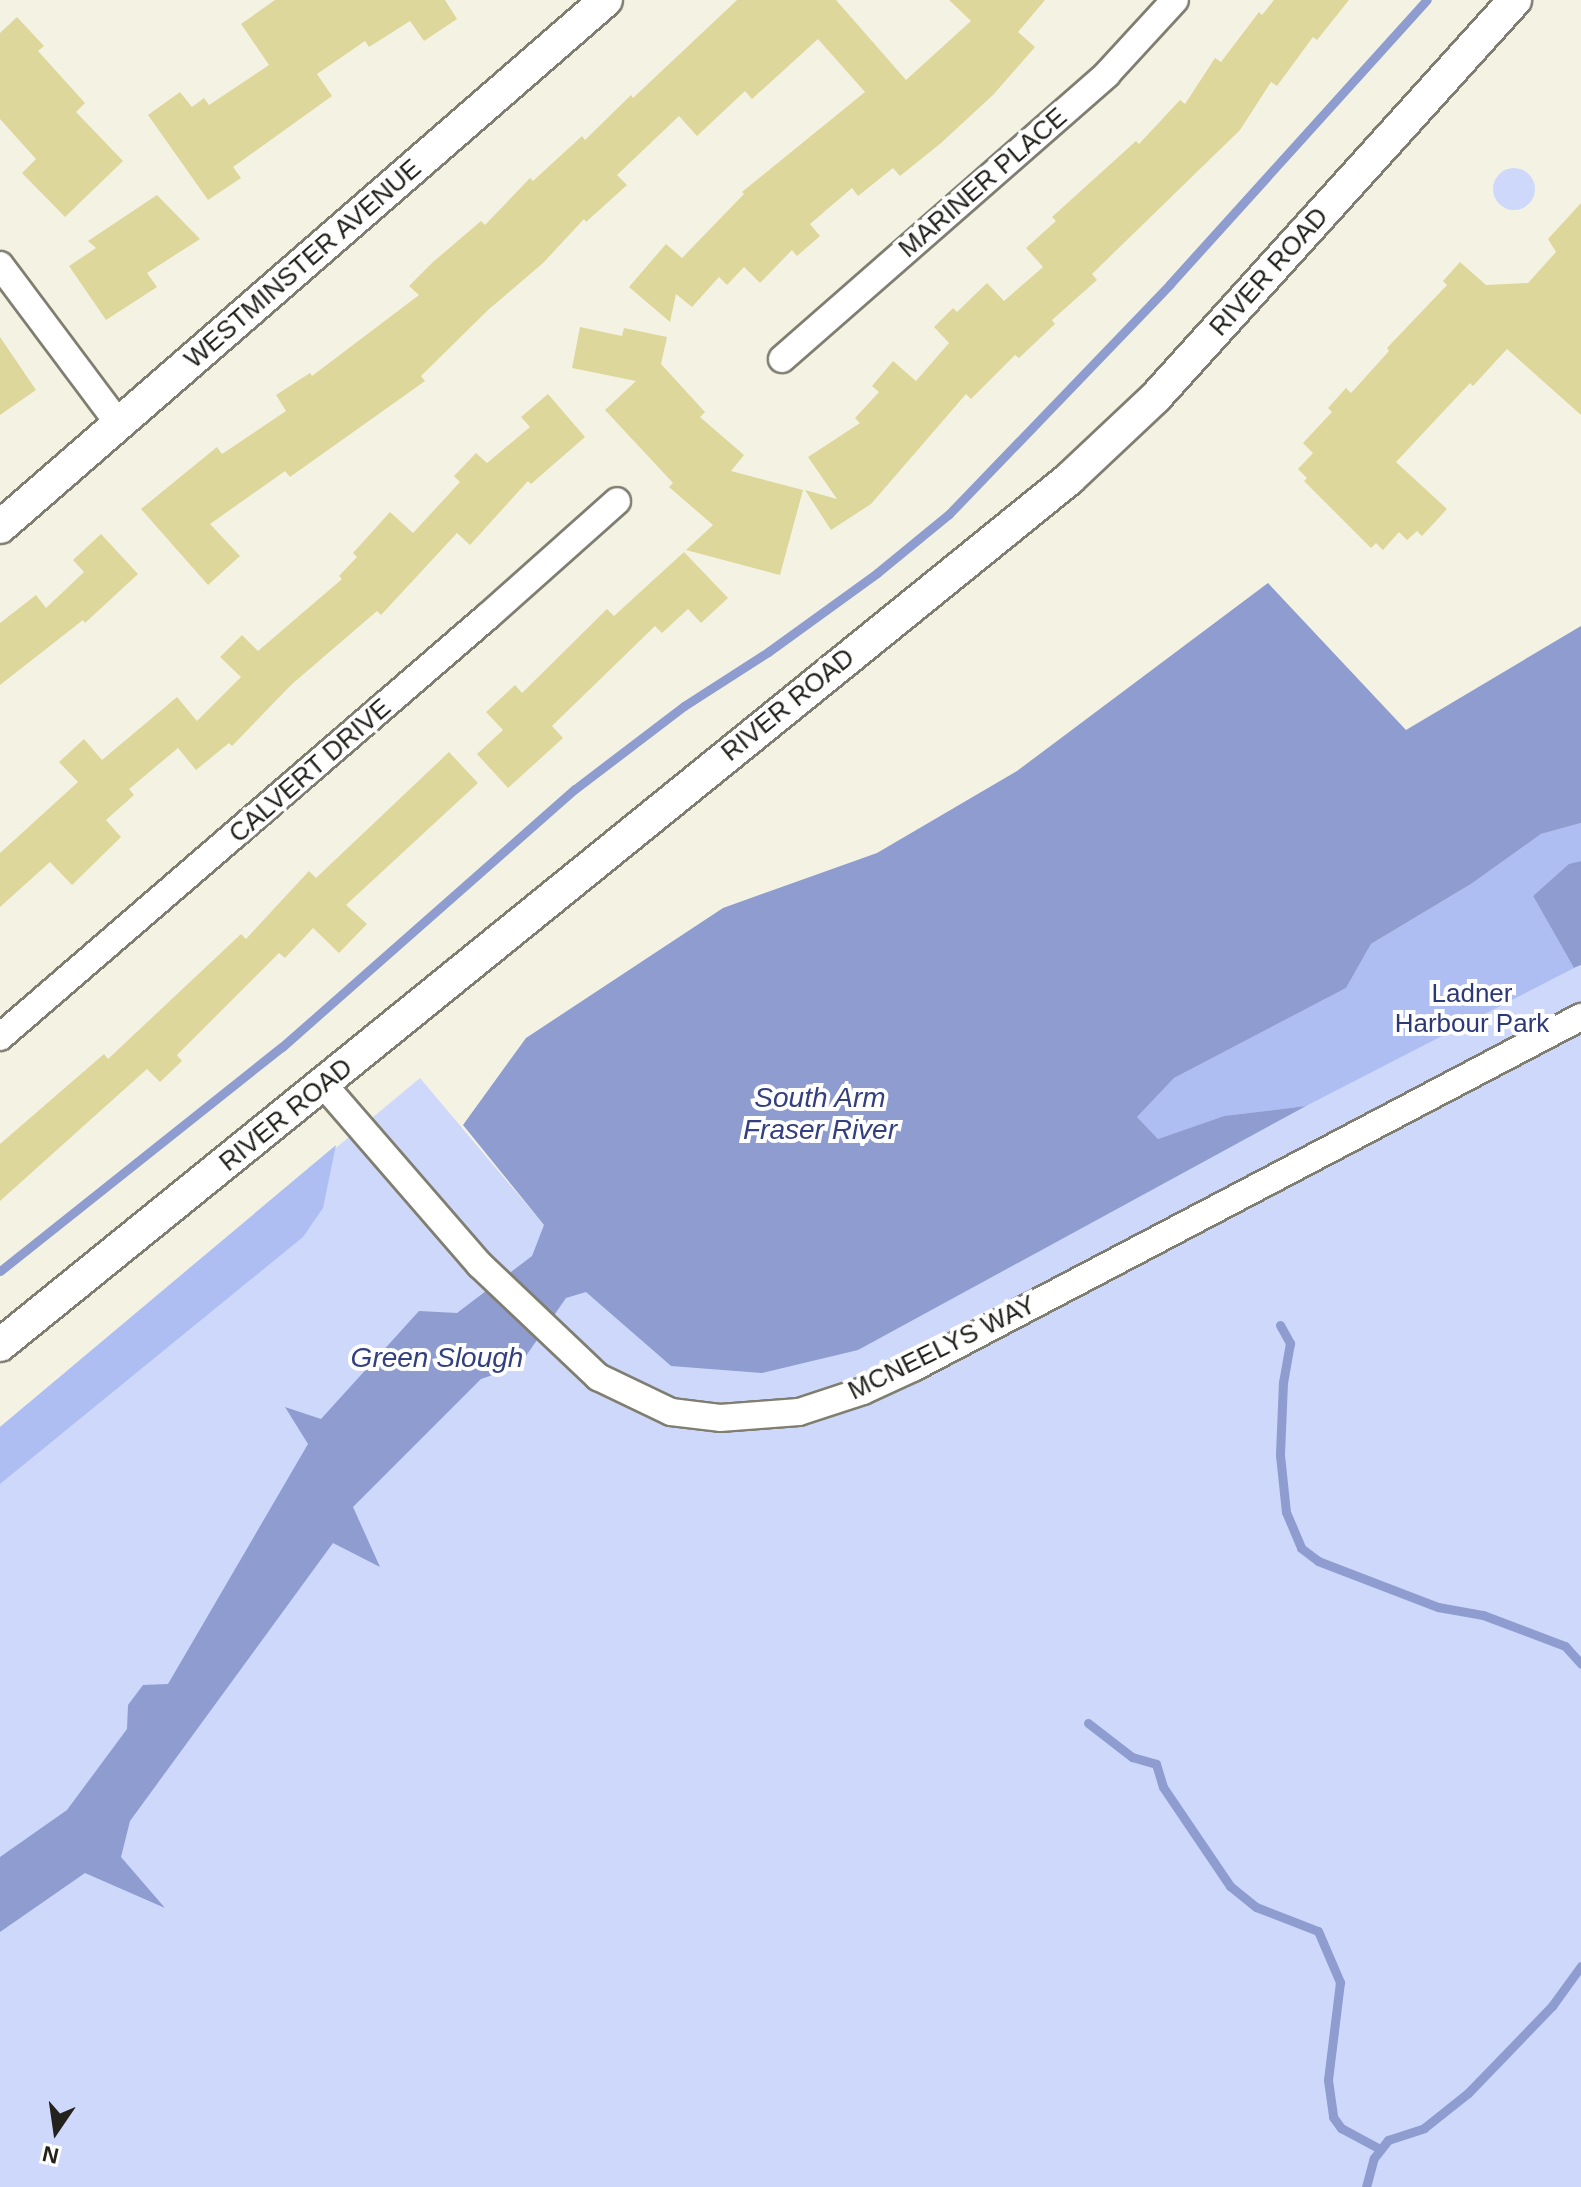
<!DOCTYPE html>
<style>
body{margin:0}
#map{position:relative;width:1581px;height:2187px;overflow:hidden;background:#f4f3e3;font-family:Arial,sans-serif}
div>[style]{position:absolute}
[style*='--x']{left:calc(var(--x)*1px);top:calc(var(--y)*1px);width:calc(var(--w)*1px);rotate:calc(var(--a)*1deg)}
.green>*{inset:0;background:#ced8fb}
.round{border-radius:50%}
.forest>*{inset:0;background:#aebef2}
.water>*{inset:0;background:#8e9ccf}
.stream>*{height:9px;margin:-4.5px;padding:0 4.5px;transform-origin:4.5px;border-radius:4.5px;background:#8e9ccf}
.building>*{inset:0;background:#ddd79c}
.roads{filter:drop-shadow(2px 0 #7f7e70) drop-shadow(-2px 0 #7f7e70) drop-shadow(0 2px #7f7e70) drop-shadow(0 -2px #7f7e70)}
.minor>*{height:26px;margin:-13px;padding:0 13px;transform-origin:13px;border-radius:13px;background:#fff}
.tertiary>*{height:32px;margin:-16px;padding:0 16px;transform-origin:16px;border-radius:16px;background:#fff}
span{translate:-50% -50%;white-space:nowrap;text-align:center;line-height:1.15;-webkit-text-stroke:8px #fff;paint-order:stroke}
.street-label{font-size:26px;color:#23221d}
.park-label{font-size:26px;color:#2d3977}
.water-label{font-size:28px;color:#333f7e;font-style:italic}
.north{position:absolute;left:16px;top:2091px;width:80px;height:80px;-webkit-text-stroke:6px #fff;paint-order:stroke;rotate:193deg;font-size:22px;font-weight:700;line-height:32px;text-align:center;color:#23221d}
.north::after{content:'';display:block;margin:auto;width:28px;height:36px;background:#23221d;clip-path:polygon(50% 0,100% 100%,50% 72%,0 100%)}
</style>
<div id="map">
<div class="green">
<i class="round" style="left:1493px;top:168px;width:42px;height:42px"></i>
<i style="clip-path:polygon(1581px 823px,1581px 861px,1569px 865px,1575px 968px,1581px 965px,1581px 2187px,0 2187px,0 1427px,420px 1078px,544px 1225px,586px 1291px,671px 1366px,1471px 884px,1541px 834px)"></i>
</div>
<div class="forest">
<i style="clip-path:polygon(1581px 823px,1581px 861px,1569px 865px,1533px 896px,1574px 968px,1306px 1106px,1224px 1116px,1158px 1139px,1137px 1117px,1174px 1078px,1346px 988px,1371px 944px,1471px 884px,1541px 834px)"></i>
<i style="clip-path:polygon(336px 1145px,323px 1208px,303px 1237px,0 1484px,0 1427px)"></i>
</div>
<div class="water">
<i style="clip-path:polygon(1268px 583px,1406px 730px,1581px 626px,1581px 823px,1541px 834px,1471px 884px,1371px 944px,1346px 988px,1174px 1078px,1137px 1117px,1158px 1139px,1224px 1116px,1306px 1106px,858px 1350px,762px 1373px,671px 1366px,586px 1292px,566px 1298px,519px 1366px,481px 1379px,353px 1507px,380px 1567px,333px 1543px,130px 1821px,121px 1857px,165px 1908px,85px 1873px,0 1932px,0 1857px,67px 1810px,127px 1729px,128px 1705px,143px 1685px,168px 1684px,308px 1444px,285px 1407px,321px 1419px,419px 1311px,457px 1313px,532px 1256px,544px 1225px,463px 1125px,526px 1038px,723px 908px,877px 853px,1017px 771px)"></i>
<i style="clip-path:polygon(1581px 861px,1581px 965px,1574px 968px,1533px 896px,1569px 864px)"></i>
</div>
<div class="stream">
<i style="--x:0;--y:1271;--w:360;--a:-38.5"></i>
<i style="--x:282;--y:1047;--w:390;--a:-41.4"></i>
<i style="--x:575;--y:789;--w:137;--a:-37.3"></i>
<i style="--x:684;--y:706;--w:100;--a:-32.7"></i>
<i style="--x:768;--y:652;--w:135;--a:-35.9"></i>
<i style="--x:877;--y:573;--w:93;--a:-39.3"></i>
<i style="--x:949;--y:514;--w:319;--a:-46.1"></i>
<i style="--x:1170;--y:284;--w:383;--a:-47.9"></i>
<i style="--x:1280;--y:1325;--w:21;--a:61"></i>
<i style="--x:1290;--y:1343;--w:40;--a:100"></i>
<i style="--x:1283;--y:1382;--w:73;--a:92.4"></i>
<i style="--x:1280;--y:1455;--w:57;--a:84"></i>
<i style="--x:1286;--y:1512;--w:39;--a:67"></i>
<i style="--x:1301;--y:1548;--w:21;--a:37"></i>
<i style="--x:1318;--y:1561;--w:129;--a:21"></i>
<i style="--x:1438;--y:1607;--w:46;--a:10.1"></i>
<i style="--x:1483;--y:1615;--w:88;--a:20.7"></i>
<i style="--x:1565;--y:1646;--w:24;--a:48"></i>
<i style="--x:1088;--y:1723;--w:56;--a:37.7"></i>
<i style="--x:1132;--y:1757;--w:25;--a:16"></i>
<i style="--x:1156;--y:1764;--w:24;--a:73"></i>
<i style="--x:1163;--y:1787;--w:120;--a:55.9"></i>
<i style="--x:1230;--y:1886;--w:33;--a:39"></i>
<i style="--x:1256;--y:1907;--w:66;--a:21.2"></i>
<i style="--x:1318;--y:1931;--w:56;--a:66.7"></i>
<i style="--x:1340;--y:1982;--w:99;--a:97"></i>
<i style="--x:1328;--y:2080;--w:37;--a:82"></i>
<i style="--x:1333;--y:2117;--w:14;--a:54"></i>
<i style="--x:1341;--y:2128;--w:44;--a:28.3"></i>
<i style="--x:1366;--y:2187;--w:30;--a:-75"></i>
<i style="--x:1374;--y:2158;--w:23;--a:-52"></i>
<i style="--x:1388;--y:2140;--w:38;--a:-18"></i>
<i style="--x:1424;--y:2128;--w:56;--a:-38.5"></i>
<i style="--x:1468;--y:2093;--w:121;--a:-46"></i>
<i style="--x:1552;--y:2006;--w:49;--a:-54.1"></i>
</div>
<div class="building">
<i style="clip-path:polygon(275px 0,445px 0,457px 19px,424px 41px,410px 21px,369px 47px,365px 41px,317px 74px,332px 96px,233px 167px,241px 178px,208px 200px,148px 115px,180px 92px,192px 107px,204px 98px,209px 105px,269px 65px,241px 24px)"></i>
<i style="clip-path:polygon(737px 0,836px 0,906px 80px,971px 21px,949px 0,1045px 0,1018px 32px,1035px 47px,993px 95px,941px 143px,900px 176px,893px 168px,858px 196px,852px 188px,810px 224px,820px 236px,797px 256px,792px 250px,760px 283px,744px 267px,727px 285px,719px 277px,692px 307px,676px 294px,670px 322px,629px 287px,666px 244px,682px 258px,744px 194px,742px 192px,865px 92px,818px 39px,752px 99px,745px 91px,697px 136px,679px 116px,617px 175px,627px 185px,586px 222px,584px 219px,543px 263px,488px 310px,421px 376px,425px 381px,290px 477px,285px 471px,210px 524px,240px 556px,208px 585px,141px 509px,217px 447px,222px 454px,286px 411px,276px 395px,310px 373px,312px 376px,419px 295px,409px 286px,433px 262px,481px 221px,485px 225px,530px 178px,533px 181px,582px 136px,585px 140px,631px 95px,633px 98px)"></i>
<i style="clip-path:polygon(1274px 0,1349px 0,1317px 40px,1313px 37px,1277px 86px,1271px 82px,1240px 130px,1092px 274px,1097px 280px,1052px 320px,1055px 324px,1019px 358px,1015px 355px,971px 399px,966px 394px,871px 504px,831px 530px,805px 490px,837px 499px,808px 457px,860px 423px,855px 418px,879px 392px,872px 386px,893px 361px,916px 381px,949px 343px,934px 327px,953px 308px,957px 312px,987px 283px,1004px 301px,1043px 267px,1026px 248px,1056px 221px,1052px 217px,1136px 141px,1139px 144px,1180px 100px,1185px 104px,1215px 58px,1221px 62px,1259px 12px,1262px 15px)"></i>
<i style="clip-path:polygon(17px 17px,44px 46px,38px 51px,85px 103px,76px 112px,123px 161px,65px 217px,22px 173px,36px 159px,0 119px,0 33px)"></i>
<i style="clip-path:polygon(157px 195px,200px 239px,147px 273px,157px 287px,106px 320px,69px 266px,96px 248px,88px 241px)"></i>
<i style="clip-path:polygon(1581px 203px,1581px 415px,1507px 349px,1473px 386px,1470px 383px,1396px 462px,1447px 509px,1422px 536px,1417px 531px,1407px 540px,1399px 532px,1383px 550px,1376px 543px,1371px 548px,1304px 481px,1307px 478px,1298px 469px,1313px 453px,1303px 443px,1332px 412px,1328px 408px,1346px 388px,1351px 393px,1389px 351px,1387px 348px,1447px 285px,1443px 281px,1460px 262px,1486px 285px,1528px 283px,1556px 252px,1548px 239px)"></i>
<i style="clip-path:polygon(580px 327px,622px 336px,624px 328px,667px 337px,661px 364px,705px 412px,700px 417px,744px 455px,731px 471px,803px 490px,780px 575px,686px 550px,713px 525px,669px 487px,673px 483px,605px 410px,636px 381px,572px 368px)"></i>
<i style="clip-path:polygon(0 337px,36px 390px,0 415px)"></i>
<i style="clip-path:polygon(548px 394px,585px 437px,531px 484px,528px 481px,470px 545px,457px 533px,381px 615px,377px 611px,291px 685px,232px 746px,229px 743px,196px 770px,178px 748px,129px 789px,134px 795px,106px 820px,121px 837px,72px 885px,50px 862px,0 907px,0 853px,78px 782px,59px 762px,84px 739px,102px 760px,177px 697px,197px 721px,241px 677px,220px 657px,242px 635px,258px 651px,342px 579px,339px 576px,357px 557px,353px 553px,390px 512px,413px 533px,460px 482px,454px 476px,476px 453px,487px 463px,530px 427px,521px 417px)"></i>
<i style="clip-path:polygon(101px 534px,138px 574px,85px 623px,83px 620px,0 685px,0 623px,36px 595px,46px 608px,84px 572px,73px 560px)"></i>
<i style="clip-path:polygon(684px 552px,728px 598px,701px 623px,688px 609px,662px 633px,655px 626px,552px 726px,563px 738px,508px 788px,477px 754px,503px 730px,486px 712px,515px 685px,522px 693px,607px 609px,614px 616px)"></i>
<i style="clip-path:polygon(449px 752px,478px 783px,346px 905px,367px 924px,339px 953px,313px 928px,285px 958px,279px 953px,177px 1055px,182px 1061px,160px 1082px,147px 1069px,0 1201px,0 1144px,104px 1054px,108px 1059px,241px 934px,246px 939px,309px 871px,316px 878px)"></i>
</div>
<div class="roads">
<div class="minor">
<i style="--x:0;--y:265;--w:199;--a:53.2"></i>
<i style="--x:782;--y:359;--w:432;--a:-41.2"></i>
<i style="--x:1107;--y:74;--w:100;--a:-47.4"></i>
<i style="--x:0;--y:1037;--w:643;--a:-40.78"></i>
<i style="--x:487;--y:617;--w:174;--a:-41.7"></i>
<i style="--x:324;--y:1085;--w:238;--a:49.1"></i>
<i style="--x:480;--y:1265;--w:163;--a:43.5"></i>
<i style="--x:598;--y:1377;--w:81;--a:25.6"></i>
<i style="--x:671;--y:1412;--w:49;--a:7"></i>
<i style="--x:720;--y:1418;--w:79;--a:-4.3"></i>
<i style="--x:799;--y:1412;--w:67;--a:-18.2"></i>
<i style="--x:863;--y:1391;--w:55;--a:-24.7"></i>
<i style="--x:913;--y:1368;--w:755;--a:-27.72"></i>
</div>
<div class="tertiary">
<i style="--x:0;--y:527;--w:803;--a:-41.01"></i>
<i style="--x:0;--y:1345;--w:1376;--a:-39.01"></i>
<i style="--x:1069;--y:479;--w:118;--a:-43.3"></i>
<i style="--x:1155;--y:398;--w:537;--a:-47.87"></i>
</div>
</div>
<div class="street-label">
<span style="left:983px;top:183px;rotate:-41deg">MARINER PLACE</span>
<span style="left:303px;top:264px;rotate:-41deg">WESTMINSTER AVENUE</span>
<span style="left:1269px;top:272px;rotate:-48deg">RIVER ROAD</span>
<span style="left:788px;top:705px;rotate:-39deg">RIVER ROAD</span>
<span style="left:310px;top:771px;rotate:-41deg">CALVERT DRIVE</span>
<span style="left:286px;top:1115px;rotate:-39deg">RIVER ROAD</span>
<span style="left:942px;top:1348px;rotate:-26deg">MCNEELYS WAY</span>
</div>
<div class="park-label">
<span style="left:1472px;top:1009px">Ladner<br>Harbour Park</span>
</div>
<div class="water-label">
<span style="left:820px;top:1114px">South Arm<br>Fraser River</span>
<span style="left:437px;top:1358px">Green Slough</span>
</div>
<div class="north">N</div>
</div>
